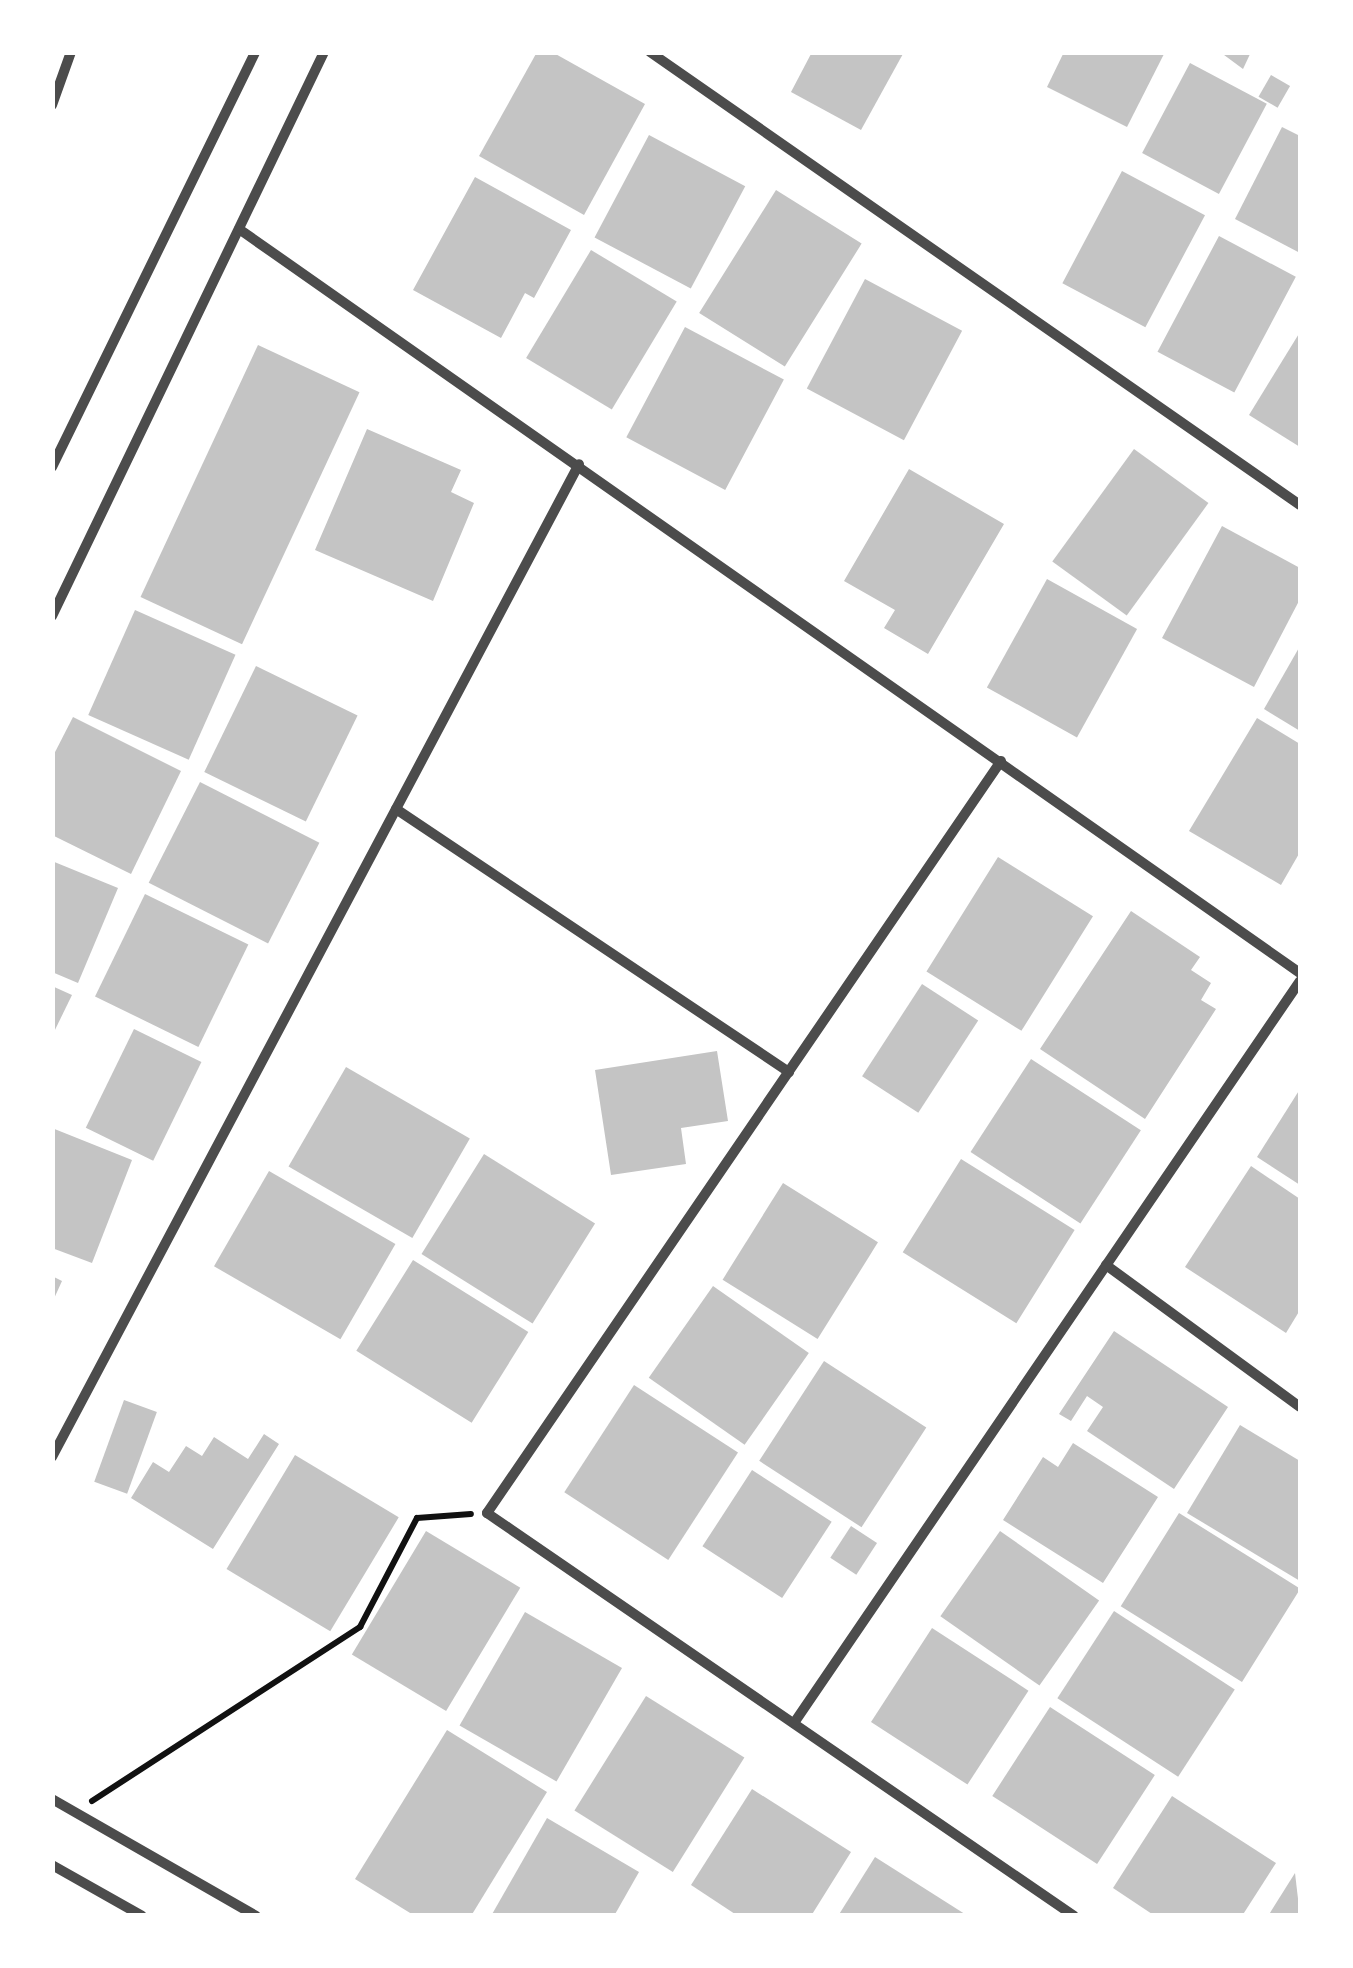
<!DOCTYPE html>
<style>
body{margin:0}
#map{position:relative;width:1353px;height:1968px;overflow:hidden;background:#fff;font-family:"Work Sans",sans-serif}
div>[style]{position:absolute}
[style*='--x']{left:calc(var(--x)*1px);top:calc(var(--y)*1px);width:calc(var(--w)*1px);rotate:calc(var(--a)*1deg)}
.building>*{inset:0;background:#c4c4c4;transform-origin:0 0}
.path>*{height:6px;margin:-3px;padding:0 3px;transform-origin:3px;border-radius:3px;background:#111}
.minor>*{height:10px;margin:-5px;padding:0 5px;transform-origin:5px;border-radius:5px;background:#4c4c4c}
span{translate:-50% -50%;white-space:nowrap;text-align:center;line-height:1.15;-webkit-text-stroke:9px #fff;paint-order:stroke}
.frame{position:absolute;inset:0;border:55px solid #fff;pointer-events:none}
</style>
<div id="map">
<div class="building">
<i style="clip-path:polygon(537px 52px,552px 52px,645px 104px,584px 215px,479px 156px)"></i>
<i style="clip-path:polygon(812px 52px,904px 52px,861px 130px,791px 92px)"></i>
<i style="clip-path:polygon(1064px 52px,1165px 52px,1127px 127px,1047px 87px)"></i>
<i style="clip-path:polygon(1220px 52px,1251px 52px,1243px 69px)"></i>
<i style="left:1190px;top:63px;width:87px;height:102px;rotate:28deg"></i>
<i style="left:1271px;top:75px;width:22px;height:25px;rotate:30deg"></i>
<i style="clip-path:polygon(1282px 127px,1300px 136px,1300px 253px,1235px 219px)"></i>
<i style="left:649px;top:135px;width:109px;height:116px;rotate:28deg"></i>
<i style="left:1122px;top:171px;width:94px;height:127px;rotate:28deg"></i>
<i style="clip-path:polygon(475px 177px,571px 230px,534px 298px,525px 293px,501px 338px,413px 290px)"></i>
<i style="left:776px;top:190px;width:101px;height:145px;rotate:32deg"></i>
<i style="left:1219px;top:236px;width:87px;height:131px;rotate:28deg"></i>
<i style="left:591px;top:250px;width:100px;height:126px;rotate:31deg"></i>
<i style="left:865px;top:279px;width:110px;height:124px;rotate:28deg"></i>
<i style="left:685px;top:327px;width:112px;height:125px;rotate:28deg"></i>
<i style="clip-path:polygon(1300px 332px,1300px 447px,1249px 415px)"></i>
<i style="left:258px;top:345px;width:112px;height:278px;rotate:25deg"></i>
<i style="clip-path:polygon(367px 429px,461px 470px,451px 492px,474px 503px,433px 601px,315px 550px)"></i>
<i style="left:1134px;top:449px;width:92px;height:139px;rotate:36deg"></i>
<i style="clip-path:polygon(909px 469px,1004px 524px,928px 654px,884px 628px,895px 610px,844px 581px)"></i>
<i style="clip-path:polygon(1222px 526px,1300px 568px,1300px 599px,1254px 687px,1162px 638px)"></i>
<i style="left:1047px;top:579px;width:103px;height:124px;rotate:29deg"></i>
<i style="left:135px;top:610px;width:110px;height:115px;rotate:24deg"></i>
<i style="clip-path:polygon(1300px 646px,1300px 731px,1264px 709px)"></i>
<i style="left:256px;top:666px;width:113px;height:118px;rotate:26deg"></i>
<i style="clip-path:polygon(73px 717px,181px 771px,131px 874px,52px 835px,52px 758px)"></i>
<i style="clip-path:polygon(1257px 718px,1300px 744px,1300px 852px,1281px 885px,1189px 831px)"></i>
<i style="left:200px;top:782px;width:134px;height:113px;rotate:27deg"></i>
<i style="left:998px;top:857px;width:112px;height:135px;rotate:32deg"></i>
<i style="clip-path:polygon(52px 861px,118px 888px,78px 983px,52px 972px)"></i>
<i style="left:145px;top:894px;width:115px;height:114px;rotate:26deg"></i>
<i style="clip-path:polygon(1131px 911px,1200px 957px,1191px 970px,1211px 983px,1201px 1000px,1216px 1009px,1145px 1119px,1040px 1049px)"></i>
<i style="left:922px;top:984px;width:67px;height:110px;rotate:33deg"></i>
<i style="clip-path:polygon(52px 986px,72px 995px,52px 1036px)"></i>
<i style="left:134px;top:1029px;width:75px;height:110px;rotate:26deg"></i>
<i style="clip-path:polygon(717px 1051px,728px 1121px,681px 1128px,686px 1164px,611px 1175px,595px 1070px)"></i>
<i style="left:1031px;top:1059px;width:131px;height:111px;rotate:33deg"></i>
<i style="left:346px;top:1067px;width:143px;height:115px;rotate:30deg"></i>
<i style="clip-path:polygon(1300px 1089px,1300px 1185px,1257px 1157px)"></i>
<i style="clip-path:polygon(52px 1128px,132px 1160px,92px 1263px,52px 1248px)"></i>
<i style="left:484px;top:1154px;width:131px;height:118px;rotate:32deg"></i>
<i style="left:961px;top:1159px;width:134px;height:110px;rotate:32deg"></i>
<i style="clip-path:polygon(1251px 1166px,1300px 1199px,1300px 1310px,1286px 1333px,1185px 1267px)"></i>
<i style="left:269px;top:1171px;width:146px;height:110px;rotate:30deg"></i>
<i style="left:783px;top:1183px;width:112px;height:114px;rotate:32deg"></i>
<i style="left:413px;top:1260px;width:136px;height:107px;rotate:32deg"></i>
<i style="clip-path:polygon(52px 1276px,62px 1281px,52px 1303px)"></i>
<i style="left:713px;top:1286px;width:117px;height:112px;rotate:35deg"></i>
<i style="clip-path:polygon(1114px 1331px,1228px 1407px,1174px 1489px,1087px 1431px,1103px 1407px,1087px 1396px,1071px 1421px,1059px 1414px)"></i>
<i style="left:824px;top:1361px;width:122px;height:119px;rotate:33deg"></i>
<i style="left:634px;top:1385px;width:124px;height:128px;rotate:33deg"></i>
<i style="left:124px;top:1400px;width:35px;height:87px;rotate:20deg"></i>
<i style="clip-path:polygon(1240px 1425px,1300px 1461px,1300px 1581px,1187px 1513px)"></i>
<i style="clip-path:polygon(264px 1434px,279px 1444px,213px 1549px,131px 1498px,153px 1462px,169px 1472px,186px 1446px,202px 1456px,214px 1437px,248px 1459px)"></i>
<i style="clip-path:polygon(1073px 1443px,1158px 1497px,1103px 1583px,1003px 1520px,1043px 1457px,1058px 1467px)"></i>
<i style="left:295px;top:1455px;width:121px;height:133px;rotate:31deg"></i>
<i style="left:752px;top:1470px;width:95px;height:91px;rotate:33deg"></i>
<i style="left:1179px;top:1513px;width:143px;height:110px;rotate:32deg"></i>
<i style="left:851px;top:1526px;width:31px;height:38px;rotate:33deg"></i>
<i style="left:426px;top:1531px;width:110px;height:144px;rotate:31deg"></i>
<i style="left:1000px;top:1531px;width:121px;height:104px;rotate:35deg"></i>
<i style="left:1114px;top:1611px;width:144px;height:104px;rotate:33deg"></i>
<i style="left:525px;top:1612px;width:112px;height:131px;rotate:30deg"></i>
<i style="left:932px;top:1628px;width:115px;height:112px;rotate:33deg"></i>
<i style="left:646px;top:1696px;width:116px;height:135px;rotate:32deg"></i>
<i style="left:1050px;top:1707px;width:125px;height:106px;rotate:33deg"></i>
<i style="clip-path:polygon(447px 1730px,547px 1792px,471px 1916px,415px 1916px,355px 1879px)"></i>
<i style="clip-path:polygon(752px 1789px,851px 1852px,811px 1916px,738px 1916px,691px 1885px)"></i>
<i style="clip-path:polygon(1172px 1796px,1276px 1863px,1242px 1916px,1155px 1916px,1113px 1888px)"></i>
<i style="clip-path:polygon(547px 1818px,639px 1872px,614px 1916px,491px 1916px)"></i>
<i style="clip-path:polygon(875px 1857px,968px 1916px,838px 1916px)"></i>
<i style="clip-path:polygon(1295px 1873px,1300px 1916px,1268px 1916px)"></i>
</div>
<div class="path">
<i style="--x:92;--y:1801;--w:320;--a:-33"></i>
<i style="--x:360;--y:1627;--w:123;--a:-62.4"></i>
<i style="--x:417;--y:1518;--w:54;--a:-4.2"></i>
</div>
<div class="minor">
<i style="--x:650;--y:52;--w:792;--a:34.87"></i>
<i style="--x:52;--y:105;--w:56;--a:-70.3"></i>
<i style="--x:239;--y:229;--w:1296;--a:35.04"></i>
<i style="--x:52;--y:467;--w:462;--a:-63.9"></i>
<i style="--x:52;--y:616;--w:626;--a:-64.25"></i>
<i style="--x:1001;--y:761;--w:911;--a:124.35"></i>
<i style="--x:487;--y:1513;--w:712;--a:34.47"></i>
<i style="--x:396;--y:809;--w:473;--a:33.8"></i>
<i style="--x:1106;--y:1265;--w:240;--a:36.2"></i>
<i style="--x:52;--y:1457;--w:1124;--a:-62.04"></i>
<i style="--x:794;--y:1723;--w:898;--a:-55.71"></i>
<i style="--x:52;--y:1799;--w:235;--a:29.8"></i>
<i style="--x:52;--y:1865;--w:103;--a:29.5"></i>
</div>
<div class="frame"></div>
</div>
